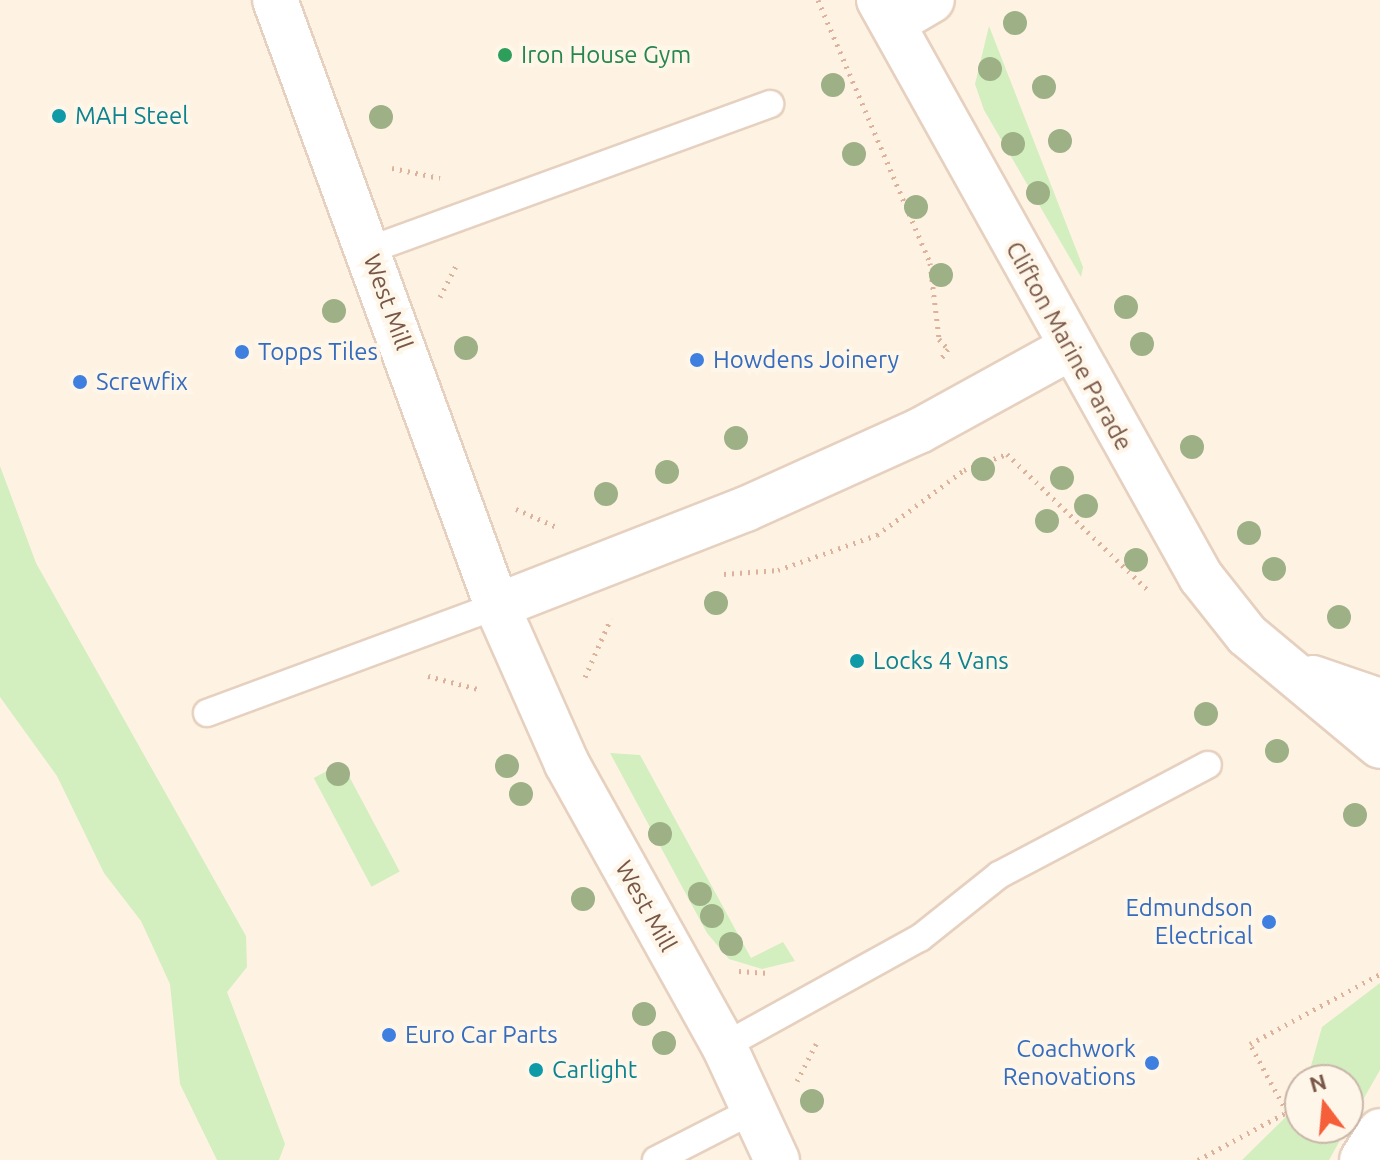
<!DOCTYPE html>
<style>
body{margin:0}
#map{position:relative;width:1380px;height:1160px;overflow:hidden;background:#fef3e2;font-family:Ubuntu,sans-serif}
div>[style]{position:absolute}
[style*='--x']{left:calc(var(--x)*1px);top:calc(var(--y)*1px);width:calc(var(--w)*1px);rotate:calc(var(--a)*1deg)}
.green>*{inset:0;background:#d3eebf;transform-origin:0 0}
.path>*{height:5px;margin-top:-2.5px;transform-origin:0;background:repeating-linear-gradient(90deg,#dcb29a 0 2px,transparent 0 8px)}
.roads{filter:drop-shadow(2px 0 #e6d0bf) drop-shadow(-2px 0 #e6d0bf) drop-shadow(0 2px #e6d0bf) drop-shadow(0 -2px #e6d0bf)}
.service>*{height:26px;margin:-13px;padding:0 13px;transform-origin:13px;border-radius:13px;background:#fff}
.minor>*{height:44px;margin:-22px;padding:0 22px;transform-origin:22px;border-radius:22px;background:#fff}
.tertiary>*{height:44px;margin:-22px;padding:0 22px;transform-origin:22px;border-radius:22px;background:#fff}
.trees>*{width:24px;height:24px;margin:-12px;border-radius:50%;background:#9db086}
.dots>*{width:22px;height:22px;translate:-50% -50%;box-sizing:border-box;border:4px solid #fff6ea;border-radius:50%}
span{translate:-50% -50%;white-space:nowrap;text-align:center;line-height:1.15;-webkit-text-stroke:8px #fff6ea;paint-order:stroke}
.leisure-label{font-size:24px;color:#27864d}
.left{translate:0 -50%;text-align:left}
.culture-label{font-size:24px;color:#0d838f}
.street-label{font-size:24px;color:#795746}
.shop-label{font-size:24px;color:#366cbe}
.right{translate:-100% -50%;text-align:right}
.north{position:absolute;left:1284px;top:1064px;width:80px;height:80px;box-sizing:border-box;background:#fff6ea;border:2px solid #c9b6a8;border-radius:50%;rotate:344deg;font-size:22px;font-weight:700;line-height:32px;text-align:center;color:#795746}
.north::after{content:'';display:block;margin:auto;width:28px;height:36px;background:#f55f3a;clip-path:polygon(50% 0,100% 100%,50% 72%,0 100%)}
</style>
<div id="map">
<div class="green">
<i style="clip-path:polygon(989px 26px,1083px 267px,1081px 277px,984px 110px,975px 84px)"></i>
<i style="clip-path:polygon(0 466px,36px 563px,246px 936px,247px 967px,227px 992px,285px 1144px,279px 1160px,217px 1160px,180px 1084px,170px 984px,141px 921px,104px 873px,57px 776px,0 697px)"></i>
<i style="clip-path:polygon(610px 753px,640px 755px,751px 958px,783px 942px,795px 961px,762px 969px,729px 959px,707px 933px)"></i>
<i style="left:342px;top:763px;width:123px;height:32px;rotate:62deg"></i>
<i style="clip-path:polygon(1380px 983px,1380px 1070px,1348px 1126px,1348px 1080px,1307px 1080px,1322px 1027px)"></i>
<i style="clip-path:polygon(1300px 1103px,1300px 1128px,1347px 1128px,1329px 1160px,1242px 1160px)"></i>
</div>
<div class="path">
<i style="--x:818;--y:0;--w:286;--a:66.9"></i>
<i style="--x:930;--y:263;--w:77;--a:83.2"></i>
<i style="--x:939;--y:339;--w:13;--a:48"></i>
<i style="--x:948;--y:349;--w:14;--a:126"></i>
<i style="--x:392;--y:168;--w:49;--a:11.8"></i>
<i style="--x:440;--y:297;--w:37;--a:-63"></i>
<i style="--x:516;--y:509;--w:45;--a:23.7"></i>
<i style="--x:724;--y:574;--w:54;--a:-4.2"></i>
<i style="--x:778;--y:570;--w:105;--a:-19.5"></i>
<i style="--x:877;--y:535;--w:109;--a:-36.8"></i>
<i style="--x:964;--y:470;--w:46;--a:-20.4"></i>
<i style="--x:1007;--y:454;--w:199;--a:44"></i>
<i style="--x:428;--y:676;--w:52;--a:14.6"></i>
<i style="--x:585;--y:677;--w:64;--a:-66.2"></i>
<i style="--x:739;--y:971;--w:29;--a:4"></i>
<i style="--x:797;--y:1081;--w:42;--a:-62.8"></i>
<i style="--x:1198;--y:1160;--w:101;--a:-28.3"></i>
<i style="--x:1287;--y:1112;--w:77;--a:-118.6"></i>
<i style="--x:1250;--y:1044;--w:148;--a:-28.3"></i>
</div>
<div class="roads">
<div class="service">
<i style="--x:369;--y:250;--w:427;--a:-20"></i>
<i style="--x:207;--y:713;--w:309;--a:-20.3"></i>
<i style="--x:724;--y:1046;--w:224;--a:-28.9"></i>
<i style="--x:920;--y:938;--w:101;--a:-38.6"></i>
<i style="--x:999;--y:875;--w:236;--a:-27.8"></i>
<i style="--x:656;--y:1160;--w:106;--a:-27.1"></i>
</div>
<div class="minor">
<i style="--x:275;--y:0;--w:645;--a:69.88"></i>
<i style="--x:497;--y:606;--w:173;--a:66.1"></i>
<i style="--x:567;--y:764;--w:323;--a:60.9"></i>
<i style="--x:724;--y:1046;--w:126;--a:65.1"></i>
<i style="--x:893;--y:23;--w:45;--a:-30.5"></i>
<i style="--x:497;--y:606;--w:267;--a:-21.3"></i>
<i style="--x:746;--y:509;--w:190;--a:-24.3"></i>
<i style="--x:919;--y:431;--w:172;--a:-28.8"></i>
</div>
<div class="tertiary">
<i style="--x:879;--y:0;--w:661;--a:60.84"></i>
<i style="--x:1201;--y:577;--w:74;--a:51.6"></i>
<i style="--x:1247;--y:635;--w:173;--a:39.8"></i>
<i style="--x:1313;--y:678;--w:71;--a:18.9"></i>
<i style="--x:1362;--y:1160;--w:34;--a:-58"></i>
</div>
</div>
<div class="trees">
<i style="left:1015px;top:23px"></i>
<i style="left:990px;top:69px"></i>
<i style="left:833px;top:85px"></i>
<i style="left:1044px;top:87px"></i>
<i style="left:381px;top:117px"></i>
<i style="left:1060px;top:141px"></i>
<i style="left:1013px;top:144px"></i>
<i style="left:854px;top:154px"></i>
<i style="left:1038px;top:193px"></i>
<i style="left:916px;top:207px"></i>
<i style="left:941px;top:275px"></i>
<i style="left:1126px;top:307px"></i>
<i style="left:334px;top:311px"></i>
<i style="left:1142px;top:344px"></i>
<i style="left:466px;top:348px"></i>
<i style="left:736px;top:438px"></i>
<i style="left:1192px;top:447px"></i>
<i style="left:983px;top:469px"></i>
<i style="left:667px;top:472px"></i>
<i style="left:1062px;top:478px"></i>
<i style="left:606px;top:494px"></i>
<i style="left:1086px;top:506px"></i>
<i style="left:1047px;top:521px"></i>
<i style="left:1249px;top:533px"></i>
<i style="left:1136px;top:560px"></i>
<i style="left:1274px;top:569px"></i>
<i style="left:716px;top:603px"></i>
<i style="left:1339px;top:617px"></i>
<i style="left:1206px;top:714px"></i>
<i style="left:1277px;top:751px"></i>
<i style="left:507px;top:766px"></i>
<i style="left:338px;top:774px"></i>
<i style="left:521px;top:794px"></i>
<i style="left:1355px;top:815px"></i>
<i style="left:660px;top:834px"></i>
<i style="left:700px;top:894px"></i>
<i style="left:583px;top:899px"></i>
<i style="left:712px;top:916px"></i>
<i style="left:731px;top:944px"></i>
<i style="left:644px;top:1014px"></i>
<i style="left:664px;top:1043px"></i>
<i style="left:812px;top:1101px"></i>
</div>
<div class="dots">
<i style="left:505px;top:55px;background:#2e9e5b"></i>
<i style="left:59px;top:116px;background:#0f9aa8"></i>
<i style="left:242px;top:352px;background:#3f7fe0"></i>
<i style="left:697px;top:360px;background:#3f7fe0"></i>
<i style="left:80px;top:382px;background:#3f7fe0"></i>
<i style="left:857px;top:661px;background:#0f9aa8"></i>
<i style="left:1269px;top:922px;background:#3f7fe0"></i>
<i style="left:389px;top:1035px;background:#3f7fe0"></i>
<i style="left:1152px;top:1063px;background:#3f7fe0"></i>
<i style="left:536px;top:1070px;background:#0f9aa8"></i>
</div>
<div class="leisure-label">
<span class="left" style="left:521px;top:55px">Iron House Gym</span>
</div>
<div class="culture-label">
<span class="left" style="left:75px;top:116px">MAH Steel</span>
<span class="left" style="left:873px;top:661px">Locks 4 Vans</span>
<span class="left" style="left:552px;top:1070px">Carlight</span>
</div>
<div class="street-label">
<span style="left:388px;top:302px;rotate:70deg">West Mill</span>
<span style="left:1069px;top:346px;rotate:61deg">Clifton Marine Parade</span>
<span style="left:646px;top:906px;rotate:61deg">West Mill</span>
</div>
<div class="shop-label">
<span class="left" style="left:258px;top:352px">Topps Tiles</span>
<span class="left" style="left:713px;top:360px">Howdens Joinery</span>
<span class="left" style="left:96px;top:382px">Screwfix</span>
<span class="right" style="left:1253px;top:922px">Edmundson<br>Electrical</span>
<span class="left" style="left:405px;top:1035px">Euro Car Parts</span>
<span class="right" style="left:1136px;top:1063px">Coachwork<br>Renovations</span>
</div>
<div class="north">N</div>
</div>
